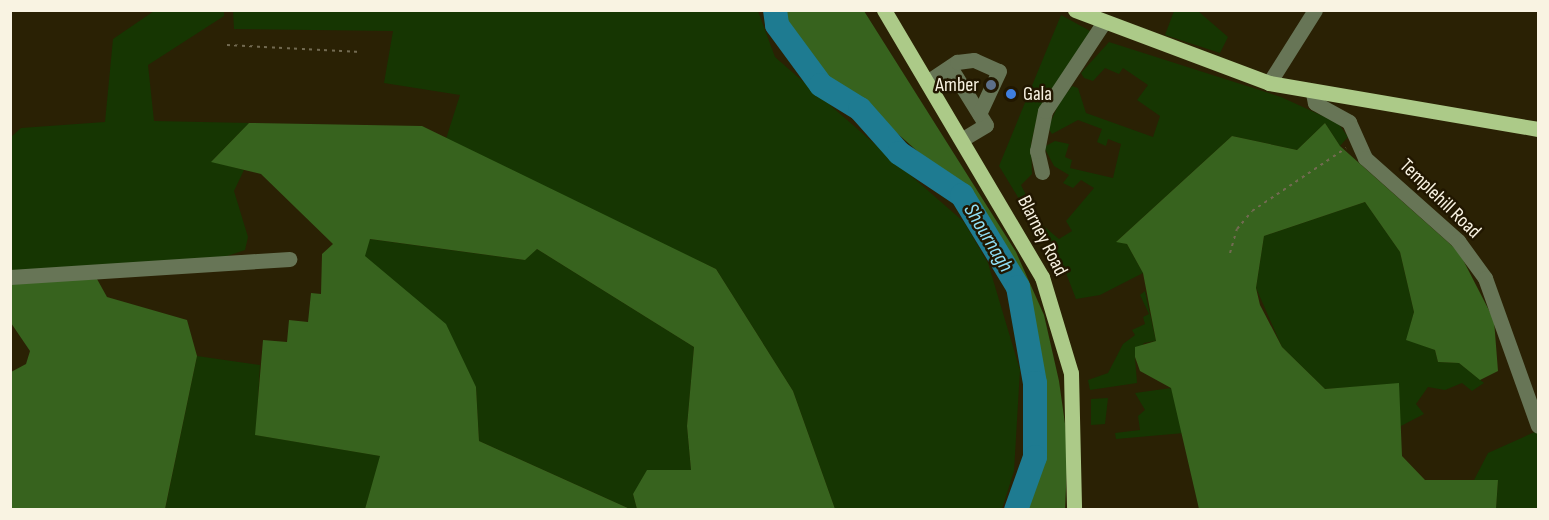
<!DOCTYPE html>
<style>
body{margin:0}
#map{position:relative;width:1549px;height:520px;overflow:hidden;background:#2a2104;font-family:"Sofia Sans Condensed",sans-serif}
div>[style]{position:absolute}
[style*='--x']{left:calc(var(--x)*1px);top:calc(var(--y)*1px);width:calc(var(--w)*1px);rotate:calc(var(--a)*1deg)}
.green>*{inset:0;background:#163602}
.forest>*{inset:0;background:#37631e}
.river>*{height:24px;margin:-12px;padding:0 12px;transform-origin:12px;border-radius:12px;background:#1e7b91}
.path>*{height:2px;margin-top:-1px;transform-origin:0;background:repeating-linear-gradient(90deg,#726a51 0 3px,transparent 0 7.5px)}
.minor>*{height:15px;margin:-7.5px;padding:0 7.5px;transform-origin:7.5px;border-radius:7.5px;background:#677556}
.major>*{height:15px;margin:-7.5px;padding:0 7.5px;transform-origin:7.5px;border-radius:7.5px;background:#acca88}
.dots>*{width:16px;height:16px;translate:-50% -50%;box-sizing:border-box;border:3px solid #211700;border-radius:50%}
span{translate:-50% -50%;white-space:nowrap;text-align:center;line-height:1.15;-webkit-text-stroke:5px #211700;paint-order:stroke}
.poi-label{font-size:20px;color:#f9f3e2}
.right{translate:-100% -50%;text-align:right}
.left{translate:0 -50%;text-align:left}
.street-label{font-size:20px;color:#f9f3e2}
.water-label{font-size:21px;color:#90e0f7;font-style:italic}
.frame{position:absolute;inset:0;border:12px solid #f9f3e2;pointer-events:none}
</style>
<div id="map">
<div class="green">
<i style="clip-path:polygon(154px 11px,224px 11px,224px 16px,148px 65px,154px 121px,249px 123px,212px 161px,244px 170px,234px 191px,248px 237px,245px 250px,198px 266px,11px 278px,11px 137px,21px 128px,105px 122px,113px 39px)"></i>
<i style="clip-path:polygon(233px 11px,758px 11px,775px 57px,964px 222px,988px 263px,1020px 370px,1014px 471px,1002px 509px,835px 509px,793px 391px,716px 269px,445px 142px,460px 95px,384px 83px,393px 31px,234px 29px)"></i>
<i style="clip-path:polygon(1198px 11px,1228px 37px,1220px 53px,1165px 35px,1174px 11px)"></i>
<i style="clip-path:polygon(1061px 15px,1092px 32px,1039px 109px,1031px 144px,1032px 174px,1021px 185px,1026px 195px,1019px 199px,999px 166px)"></i>
<i style="clip-path:polygon(1109px 42px,1281px 97px,1338px 123px,1348px 137px,1340px 146px,1325px 123px,1297px 150px,1232px 136px,1117px 241px,1127px 244px,1143px 273px,1100px 295px,1076px 299px,1061px 260px,1034px 218px,1059px 239px,1072px 231px,1066px 221px,1094px 188px,1081px 180px,1073px 188px,1063px 183px,1069px 175px,1054px 166px,1044px 147px,1055px 141px,1069px 144px,1065px 157px,1072px 160px,1070px 168px,1113px 178px,1121px 144px,1108px 139px,1106px 146px,1097px 142px,1102px 129px,1078px 120px,1052px 134px,1048px 128px,1059px 103px,1072px 86px,1078px 88px,1086px 113px,1153px 137px,1160px 116px,1137px 100px,1148px 85px,1123px 68px,1119px 74px,1105px 68px,1093px 81px,1084px 78px,1081px 73px)"></i>
<i style="clip-path:polygon(1365px 202px,1400px 252px,1414px 312px,1407px 339px,1435px 350px,1438px 362px,1459px 363px,1484px 383px,1472px 391px,1462px 383px,1445px 390px,1428px 387px,1416px 404px,1424px 414px,1397px 428px,1398px 384px,1325px 389px,1282px 347px,1256px 288px,1264px 236px)"></i>
<i style="clip-path:polygon(369px 239px,524px 260px,537px 249px,694px 347px,687px 426px,691px 470px,633px 494px,637px 509px,630px 509px,479px 441px,476px 387px,364px 256px)"></i>
<i style="clip-path:polygon(1145px 291px,1156px 341px,1144px 343px,1135px 357px,1137px 383px,1090px 390px,1088px 380px,1108px 373px,1123px 344px,1135px 335px,1132px 330px,1145px 324px,1143px 317px,1149px 314px,1140px 295px)"></i>
<i style="clip-path:polygon(197px 356px,260px 365px,256px 435px,381px 456px,365px 509px,165px 510px)"></i>
<i style="clip-path:polygon(1171px 388px,1184px 433px,1116px 439px,1115px 433px,1140px 430px,1138px 416px,1145px 410px,1135px 393px)"></i>
<i style="clip-path:polygon(1108px 398px,1105px 424px,1091px 425px,1091px 399px)"></i>
<i style="clip-path:polygon(1537px 431px,1538px 509px,1496px 509px,1498px 481px,1474px 480px,1488px 453px)"></i>
</div>
<div class="forest">
<i style="clip-path:polygon(779px 11px,864px 11px,1016px 252px,1044px 315px,1059px 381px,1068px 445px,1065px 509px,1022px 509px,1043px 432px,1023px 290px,1001px 251px,967px 195px,855px 96px,825px 80px,781px 24px)"></i>
<i style="clip-path:polygon(249px 123px,422px 126px,716px 269px,793px 391px,835px 509px,637px 509px,633px 494px,647px 470px,691px 470px,687px 426px,694px 347px,537px 249px,525px 260px,370px 239px,365px 256px,446px 324px,476px 387px,479px 441px,630px 509px,365px 509px,380px 456px,255px 435px,263px 340px,287px 342px,289px 320px,308px 322px,311px 293px,321px 294px,322px 254px,333px 244px,261px 174px,211px 162px)"></i>
<i style="clip-path:polygon(1325px 123px,1340px 146px,1459px 252px,1494px 320px,1498px 371px,1480px 380px,1459px 363px,1438px 362px,1435px 350px,1406px 340px,1414px 312px,1400px 252px,1365px 202px,1264px 236px,1256px 288px,1260px 305px,1282px 347px,1325px 389px,1399px 383px,1402px 456px,1425px 480px,1498px 480px,1496px 509px,1199px 509px,1171px 388px,1140px 371px,1135px 357px,1135px 347px,1156px 341px,1143px 273px,1127px 244px,1116px 242px,1232px 136px,1297px 150px)"></i>
<i style="clip-path:polygon(97px 279px,107px 297px,187px 320px,197px 356px,165px 509px,11px 510px,11px 372px,26px 364px,30px 351px,11px 323px,12px 282px)"></i>
</div>
<div class="river">
<i style="--x:775;--y:10;--w:15;--a:82"></i>
<i style="--x:777;--y:25;--w:74;--a:53.7"></i>
<i style="--x:821;--y:85;--w:46;--a:31.6"></i>
<i style="--x:860;--y:109;--w:59;--a:48.4"></i>
<i style="--x:899;--y:153;--w:76;--a:33.7"></i>
<i style="--x:962;--y:195;--w:108;--a:58.7"></i>
<i style="--x:1018;--y:287;--w:97;--a:80"></i>
<i style="--x:1035;--y:383;--w:74;--a:90"></i>
<i style="--x:1035;--y:457;--w:56;--a:109.7"></i>
</div>
<div class="path">
<i style="--x:227;--y:45;--w:134;--a:3"></i>
<i style="--x:1230;--y:253;--w:25;--a:-74"></i>
<i style="--x:1237;--y:229;--w:23;--a:-50"></i>
<i style="--x:1252;--y:211;--w:113;--a:-33.8"></i>
</div>
<div class="minor">
<i style="--x:950;--y:67;--w:68;--a:58.2"></i>
<i style="--x:986;--y:125;--w:27;--a:149"></i>
<i style="--x:927;--y:82;--w:36;--a:-34"></i>
<i style="--x:957;--y:62;--w:17;--a:-7"></i>
<i style="--x:974;--y:60;--w:27;--a:24"></i>
<i style="--x:999;--y:71;--w:47;--a:114.9"></i>
<i style="--x:1269;--y:83;--w:86;--a:-57.8"></i>
<i style="--x:1313;--y:93;--w:10;--a:79"></i>
<i style="--x:1315;--y:103;--w:39;--a:29"></i>
<i style="--x:1349;--y:122;--w:39;--a:66"></i>
<i style="--x:1365;--y:158;--w:125;--a:41.7"></i>
<i style="--x:1458;--y:241;--w:46;--a:53.9"></i>
<i style="--x:1485;--y:278;--w:157;--a:70.3"></i>
<i style="--x:1042;--y:172;--w:22;--a:-103"></i>
<i style="--x:1037;--y:151;--w:41;--a:-78.7"></i>
<i style="--x:1045;--y:111;--w:107;--a:-56.5"></i>
<i style="--x:10;--y:277;--w:280;--a:-3.7"></i>
</div>
<div class="major">
<i style="--x:884;--y:10;--w:310;--a:59.4"></i>
<i style="--x:1042;--y:277;--w:100;--a:73.2"></i>
<i style="--x:1071;--y:373;--w:137;--a:88.7"></i>
<i style="--x:1075;--y:10;--w:207;--a:20.6"></i>
<i style="--x:1269;--y:83;--w:273;--a:9.7"></i>
</div>
<div class="dots">
<i style="left:991px;top:85px;background:#5c6f8a"></i>
<i style="left:1011px;top:94px;background:#3f7fe0"></i>
</div>
<div class="poi-label">
<span class="right" style="left:979px;top:85px">Amber</span>
<span class="left" style="left:1023px;top:94px">Gala</span>
</div>
<div class="street-label">
<span style="left:1440px;top:199px;rotate:44deg">Templehill Road</span>
<span style="left:1042px;top:236px;rotate:63deg">Blarney Road</span>
</div>
<div class="water-label">
<span style="left:988px;top:238px;rotate:59deg">Shournagh</span>
</div>
<div class="frame"></div>
</div>
